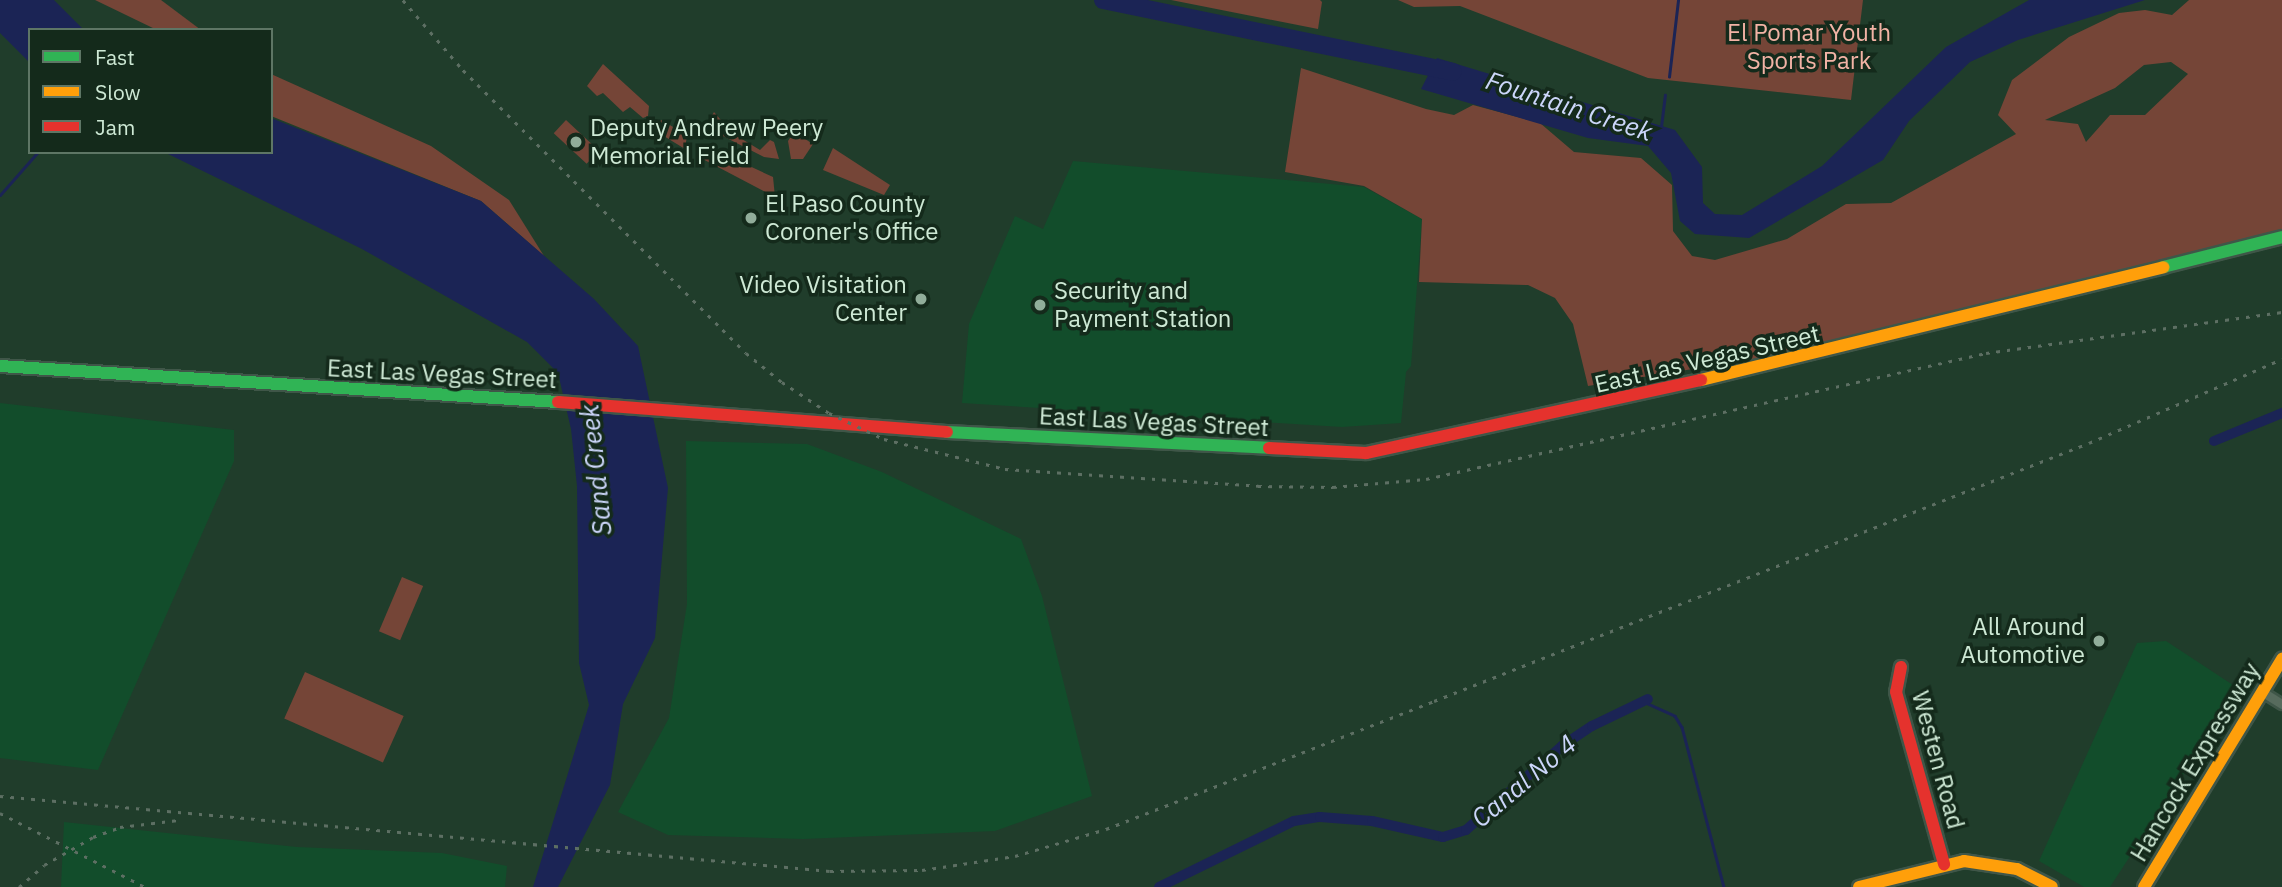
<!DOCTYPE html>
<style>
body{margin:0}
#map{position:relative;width:2282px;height:887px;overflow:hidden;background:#203d2b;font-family:"IBM Plex Sans",sans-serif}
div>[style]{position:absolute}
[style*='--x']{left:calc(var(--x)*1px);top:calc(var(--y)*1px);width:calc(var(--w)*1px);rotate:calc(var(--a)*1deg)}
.built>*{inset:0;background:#124d2b}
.green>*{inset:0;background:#754537;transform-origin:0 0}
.water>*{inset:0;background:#1b2455}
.stream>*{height:2.5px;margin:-1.25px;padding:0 1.25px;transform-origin:1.25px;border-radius:1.25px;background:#1b2455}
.canal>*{height:10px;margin:-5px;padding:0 5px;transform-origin:5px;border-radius:5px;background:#1b2455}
.river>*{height:18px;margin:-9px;padding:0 9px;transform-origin:9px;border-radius:9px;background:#1b2455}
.roads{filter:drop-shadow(2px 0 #3f5648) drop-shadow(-2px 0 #3f5648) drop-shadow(0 2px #3f5648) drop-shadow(0 -2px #3f5648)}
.street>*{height:9px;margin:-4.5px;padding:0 4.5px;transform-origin:4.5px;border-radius:4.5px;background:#576b5d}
.fast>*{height:12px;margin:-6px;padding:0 6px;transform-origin:6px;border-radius:6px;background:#30b455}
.slow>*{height:12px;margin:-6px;padding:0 6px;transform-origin:6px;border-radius:6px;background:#ff9f0a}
.jam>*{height:12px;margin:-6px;padding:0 6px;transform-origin:6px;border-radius:6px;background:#e5322d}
.rail>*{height:2.5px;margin-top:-1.25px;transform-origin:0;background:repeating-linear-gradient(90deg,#5d6f63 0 3.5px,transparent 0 10.5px)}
.dots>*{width:19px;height:19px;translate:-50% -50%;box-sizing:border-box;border:4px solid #142a1b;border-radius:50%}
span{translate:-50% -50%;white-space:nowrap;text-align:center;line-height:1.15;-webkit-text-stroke:7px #142a1b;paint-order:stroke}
.park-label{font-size:24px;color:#f2b3a5}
.poi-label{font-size:24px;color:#cee9d5}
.left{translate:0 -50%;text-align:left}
.right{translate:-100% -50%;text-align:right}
.street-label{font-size:24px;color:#cee9d5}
.water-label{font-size:26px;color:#ccd6fa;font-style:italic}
.legend{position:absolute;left:28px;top:28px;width:245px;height:126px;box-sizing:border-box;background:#142a1b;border:2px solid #5e7665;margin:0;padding:9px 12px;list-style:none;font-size:21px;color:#cee9d5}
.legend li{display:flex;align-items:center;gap:14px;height:35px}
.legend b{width:35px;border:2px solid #5e7665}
</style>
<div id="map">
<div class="built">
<i style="clip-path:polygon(1073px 161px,1364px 187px,1422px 219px,1411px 366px,1406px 372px,1401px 423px,1342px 427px,962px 403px,969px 324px,1015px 216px,1043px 229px)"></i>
<i style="clip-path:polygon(0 403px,234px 430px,234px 461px,98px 770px,0 758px)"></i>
<i style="clip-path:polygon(686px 441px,807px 444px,882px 472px,1021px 539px,1042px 596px,1092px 796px,995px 831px,803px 839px,668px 835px,618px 812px,669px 718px,687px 604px)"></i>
<i style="clip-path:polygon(2166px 641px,2239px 689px,2110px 887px,2084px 887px,2039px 861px,2137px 643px)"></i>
<i style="clip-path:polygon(64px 822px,297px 847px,442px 853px,507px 866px,505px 887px,61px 887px)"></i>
</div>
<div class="green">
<i style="clip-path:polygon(95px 0,161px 0,201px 30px,157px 30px)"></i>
<i style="clip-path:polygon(1171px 0,1320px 0,1322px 2px,1318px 29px)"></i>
<i style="clip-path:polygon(1398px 0,1863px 0,1851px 100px,1648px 78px,1460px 6px,1414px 7px)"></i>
<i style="clip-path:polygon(evenodd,2189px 0,2282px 0,2282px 236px,1745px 372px,1705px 367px,1588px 386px,1573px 324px,1555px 298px,1528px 285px,1419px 282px,1422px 219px,1364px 186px,1285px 172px,1301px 68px,1426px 109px,1454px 115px,1473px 105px,1540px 123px,1574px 152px,1641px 158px,1672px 185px,1673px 231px,1692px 256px,1715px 260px,1787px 239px,1846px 204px,1891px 203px,2016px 134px,1998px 115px,2012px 80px,2069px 37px,2119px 13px,2145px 10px,2172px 15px,2189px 0,2171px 62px,2188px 74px,2145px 115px,2110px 115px,2086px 142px,2078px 124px,2045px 120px,2115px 88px,2144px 65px,2171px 62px)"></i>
<i style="clip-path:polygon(603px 64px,649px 106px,648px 116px,643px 118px,630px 107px,623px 112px,603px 93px,597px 96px,587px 86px)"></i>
<i style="clip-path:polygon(271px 74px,431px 146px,509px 200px,544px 256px,481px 201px,271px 116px)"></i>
<i style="clip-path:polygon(714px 112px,732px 133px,760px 150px,770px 140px,774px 142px,779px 159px,764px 157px,711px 130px,707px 124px)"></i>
<i style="left:566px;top:120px;width:45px;height:18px;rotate:43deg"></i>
<i style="clip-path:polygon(661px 120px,687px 135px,685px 149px,654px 130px)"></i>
<i style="clip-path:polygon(794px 132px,813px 144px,803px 159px,791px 159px,788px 141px)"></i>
<i style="clip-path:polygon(706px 146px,773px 177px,775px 197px,697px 156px,698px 150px)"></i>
<i style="clip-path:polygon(833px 148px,890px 185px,884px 195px,823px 170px)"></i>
<i style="left:402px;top:577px;width:23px;height:59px;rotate:23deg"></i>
<i style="left:305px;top:672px;width:108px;height:51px;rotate:24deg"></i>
</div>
<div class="water">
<i style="clip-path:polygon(0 0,54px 0,84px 30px,30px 30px,30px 63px,0 33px)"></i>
<i style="clip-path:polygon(2029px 0,2145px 0,2018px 40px,1970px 62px,1909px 121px,1883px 160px,1749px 238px,1695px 234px,1680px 221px,1671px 173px,1648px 146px,1588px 138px,1421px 89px,1437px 58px,1675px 130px,1702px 167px,1703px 203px,1715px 214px,1742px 215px,1822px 166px,1946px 47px)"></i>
<i style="clip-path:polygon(271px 118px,481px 201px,594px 299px,638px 346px,668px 488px,655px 638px,623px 704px,610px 785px,558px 887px,533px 887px,589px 705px,579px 663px,577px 486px,571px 429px,558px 373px,527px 342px,362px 249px,164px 152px,271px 152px)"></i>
</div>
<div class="stream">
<i style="--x:1669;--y:77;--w:78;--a:-83.3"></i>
<i style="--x:1661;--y:127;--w:32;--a:-83"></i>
<i style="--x:0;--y:195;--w:57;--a:-48.5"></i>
<i style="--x:1642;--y:701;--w:36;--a:24"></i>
<i style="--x:1675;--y:716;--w:13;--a:58"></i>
<i style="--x:1682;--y:727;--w:165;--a:75.3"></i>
</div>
<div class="canal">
<i style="--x:2214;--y:441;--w:74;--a:-22.4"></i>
<i style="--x:1159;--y:887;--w:150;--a:-26.1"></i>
<i style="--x:1294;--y:821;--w:26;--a:-9"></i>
<i style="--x:1320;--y:817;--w:52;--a:4.4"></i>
<i style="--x:1372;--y:821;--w:73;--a:12.7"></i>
<i style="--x:1443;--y:837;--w:24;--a:-17"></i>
<i style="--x:1466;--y:830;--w:128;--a:-41.2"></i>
<i style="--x:1562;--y:746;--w:36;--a:-34"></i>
<i style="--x:1592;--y:726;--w:62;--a:-25.7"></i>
</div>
<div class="river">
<i style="--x:1103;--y:0;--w:357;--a:11.6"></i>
</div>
<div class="roads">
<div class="street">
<i style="--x:2261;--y:691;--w:25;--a:32"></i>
</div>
<div class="fast">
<i style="--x:2163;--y:267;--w:123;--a:-14.1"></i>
<i style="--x:0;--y:366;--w:559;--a:3.69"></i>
<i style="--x:947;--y:432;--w:322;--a:2.8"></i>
</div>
<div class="slow">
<i style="--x:1701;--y:380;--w:476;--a:-13.7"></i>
<i style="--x:1859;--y:887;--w:108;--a:-13.9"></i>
<i style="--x:1964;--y:861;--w:54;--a:8.6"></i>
<i style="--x:2017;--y:869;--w:39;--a:27"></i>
<i style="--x:2144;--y:887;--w:267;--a:-58.8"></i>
</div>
<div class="jam">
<i style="--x:558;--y:402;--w:390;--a:4.4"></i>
<i style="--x:1269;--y:448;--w:97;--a:3"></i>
<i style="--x:1366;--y:453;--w:343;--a:-12.3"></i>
<i style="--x:1901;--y:667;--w:25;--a:101"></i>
<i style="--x:1896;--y:692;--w:179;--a:74.4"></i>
</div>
</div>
<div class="rail">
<i style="--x:403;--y:0;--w:92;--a:49.4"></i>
<i style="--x:463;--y:70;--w:400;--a:45"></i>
<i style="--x:746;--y:353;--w:46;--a:38.9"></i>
<i style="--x:782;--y:382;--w:56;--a:33.4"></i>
<i style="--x:829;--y:413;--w:61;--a:25.3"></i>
<i style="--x:884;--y:439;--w:125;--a:13.9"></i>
<i style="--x:1005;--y:469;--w:254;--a:3.8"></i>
<i style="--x:1258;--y:486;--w:75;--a:0.8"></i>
<i style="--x:1333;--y:487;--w:93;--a:-4.9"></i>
<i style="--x:1426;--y:479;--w:574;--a:-12.68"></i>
<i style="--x:1986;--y:353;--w:299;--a:-7.9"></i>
<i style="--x:0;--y:796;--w:833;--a:5.16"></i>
<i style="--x:830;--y:871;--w:92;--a:-0.6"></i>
<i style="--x:922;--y:870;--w:94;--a:-8.6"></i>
<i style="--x:1015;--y:856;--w:95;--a:-16.5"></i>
<i style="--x:1106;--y:829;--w:352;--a:-21.3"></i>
<i style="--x:1434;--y:701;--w:704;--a:-21.5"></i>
<i style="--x:2089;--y:443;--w:210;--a:-23.5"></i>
<i style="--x:0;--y:813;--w:163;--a:27"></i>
<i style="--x:19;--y:887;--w:33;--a:-41"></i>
<i style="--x:44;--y:865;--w:56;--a:-29.7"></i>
<i style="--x:93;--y:837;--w:29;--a:-20"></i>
<i style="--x:120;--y:827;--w:59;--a:-6.8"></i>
</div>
<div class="dots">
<i style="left:576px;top:142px;background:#91ad9a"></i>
<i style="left:751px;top:218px;background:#91ad9a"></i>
<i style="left:921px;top:299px;background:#91ad9a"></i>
<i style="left:1040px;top:305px;background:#91ad9a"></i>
<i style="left:2099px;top:641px;background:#91ad9a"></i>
</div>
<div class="park-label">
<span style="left:1809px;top:47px">El Pomar Youth<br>Sports Park</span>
</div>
<div class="poi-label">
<span class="left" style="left:590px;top:142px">Deputy Andrew Peery<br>Memorial Field</span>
<span class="left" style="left:765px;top:218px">El Paso County<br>Coroner's Office</span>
<span class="right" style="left:907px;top:299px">Video Visitation<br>Center</span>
<span class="left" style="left:1054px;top:305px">Security and<br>Payment Station</span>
<span class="right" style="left:2085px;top:641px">All Around<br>Automotive</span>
</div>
<div class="street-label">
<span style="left:1707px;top:359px;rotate:-13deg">East Las Vegas Street</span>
<span style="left:442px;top:374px;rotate:3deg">East Las Vegas Street</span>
<span style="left:1154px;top:422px;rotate:3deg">East Las Vegas Street</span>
<span style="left:1938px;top:760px;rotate:75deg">Westen Road</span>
<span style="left:2195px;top:762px;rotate:-59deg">Hancock Expressway</span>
</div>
<div class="water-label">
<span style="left:1569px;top:106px;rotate:18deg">Fountain Creek</span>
<span style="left:596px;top:470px;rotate:-96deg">Sand Creek</span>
<span style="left:1524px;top:781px;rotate:-40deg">Canal No 4</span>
</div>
<ul class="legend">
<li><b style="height:9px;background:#30b455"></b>Fast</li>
<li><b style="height:9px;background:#ff9f0a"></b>Slow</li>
<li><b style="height:9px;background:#e5322d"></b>Jam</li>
</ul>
</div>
